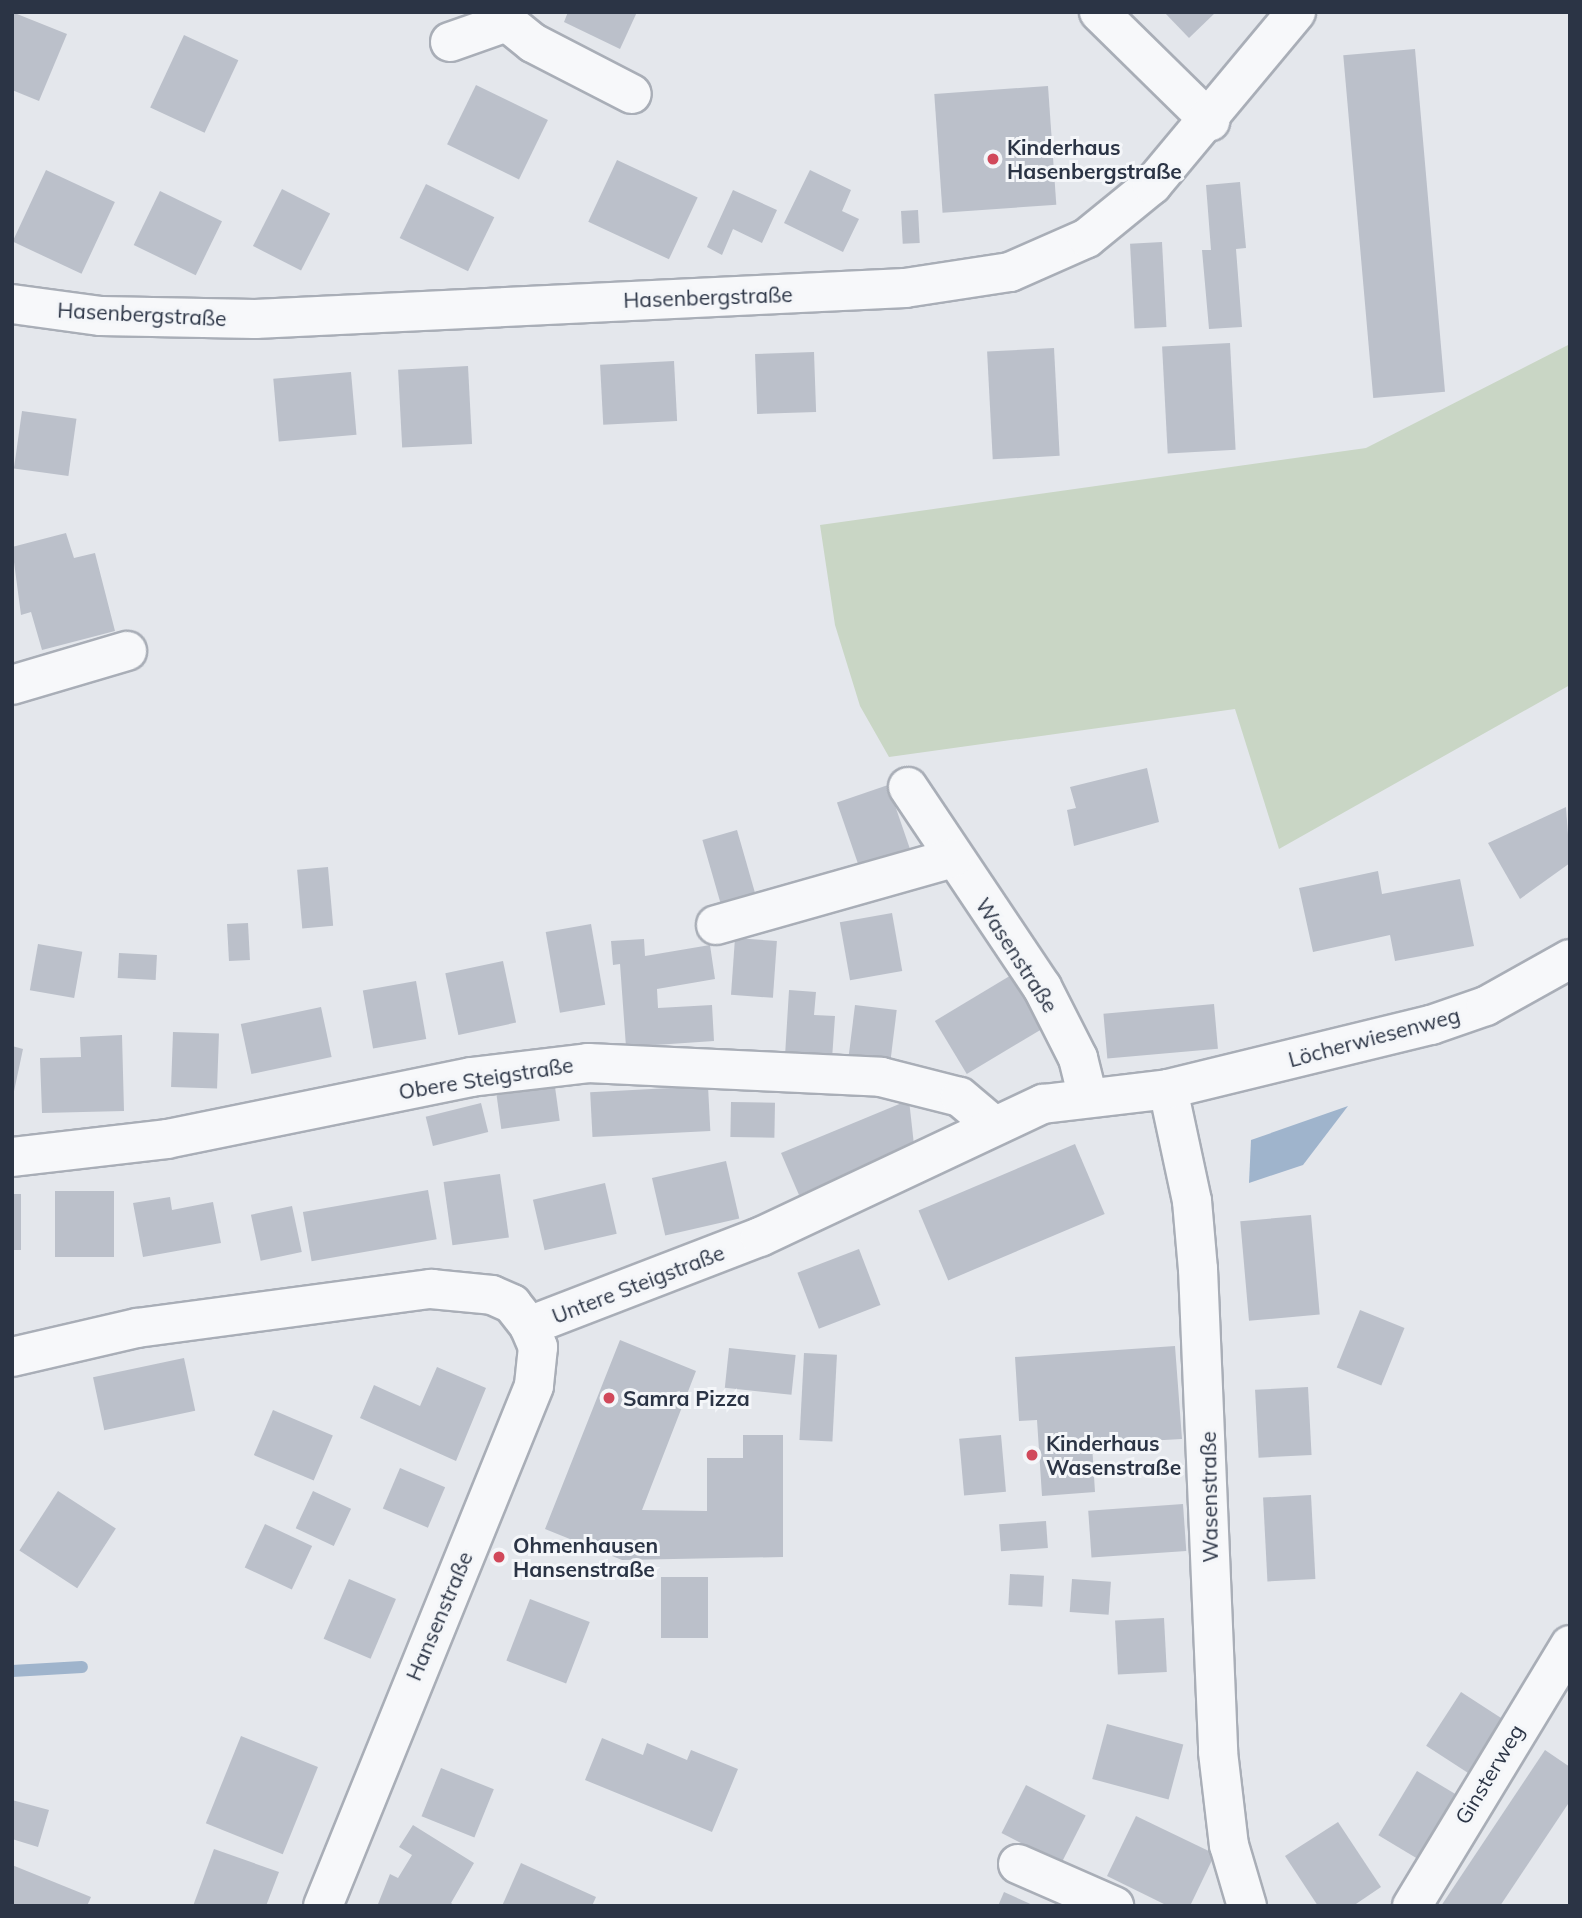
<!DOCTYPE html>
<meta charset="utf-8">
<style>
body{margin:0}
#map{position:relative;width:1582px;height:1918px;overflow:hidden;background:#e4e7ec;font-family:Mulish,sans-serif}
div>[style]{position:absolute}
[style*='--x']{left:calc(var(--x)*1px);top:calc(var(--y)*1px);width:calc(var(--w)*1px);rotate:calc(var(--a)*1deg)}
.green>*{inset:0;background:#c9d6c5}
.water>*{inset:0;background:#9fb4cc}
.stream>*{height:12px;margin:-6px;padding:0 6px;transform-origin:6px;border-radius:6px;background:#9fb4cc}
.building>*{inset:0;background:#bbc0ca;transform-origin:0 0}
.roads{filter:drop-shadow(2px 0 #a9aeb7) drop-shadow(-2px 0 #a9aeb7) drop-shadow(0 2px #a9aeb7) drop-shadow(0 -2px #a9aeb7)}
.minor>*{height:38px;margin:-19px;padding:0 19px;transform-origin:19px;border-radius:19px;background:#f7f8fa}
.dots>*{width:19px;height:19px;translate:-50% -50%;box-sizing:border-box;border:4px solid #f4f6f9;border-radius:50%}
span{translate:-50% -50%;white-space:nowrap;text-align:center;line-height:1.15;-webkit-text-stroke:6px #f4f6f9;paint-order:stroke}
.poi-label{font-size:21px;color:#2b3445;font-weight:700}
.left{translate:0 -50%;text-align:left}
.street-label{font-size:21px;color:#2b3445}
.frame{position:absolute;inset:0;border:14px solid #2b3445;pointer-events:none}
</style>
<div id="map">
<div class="green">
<i style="clip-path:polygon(1570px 344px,1570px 685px,1279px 849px,1235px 709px,889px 757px,860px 706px,835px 625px,820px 525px,1366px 448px)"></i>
</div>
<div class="water">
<i style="clip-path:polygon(1348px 1106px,1303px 1165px,1249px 1183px,1251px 1140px)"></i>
</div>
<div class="stream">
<i style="--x:12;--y:1671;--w:70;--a:-3.3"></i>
</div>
<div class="building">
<i style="clip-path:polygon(12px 12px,67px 34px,39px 101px,12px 90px)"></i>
<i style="clip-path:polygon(568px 12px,637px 12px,620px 49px,564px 22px)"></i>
<i style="clip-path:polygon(1164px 12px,1216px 12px,1189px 38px)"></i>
<i style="left:184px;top:35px;width:60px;height:80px;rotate:25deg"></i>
<i style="left:1415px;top:49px;width:344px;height:72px;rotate:85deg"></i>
<i style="left:476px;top:85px;width:80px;height:66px;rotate:26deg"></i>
<i style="left:1048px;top:86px;width:119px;height:114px;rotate:86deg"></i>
<i style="left:617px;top:160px;width:89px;height:68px;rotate:25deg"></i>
<i style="left:46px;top:170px;width:76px;height:79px;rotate:25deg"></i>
<i style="clip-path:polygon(810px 170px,851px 190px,842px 211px,859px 219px,843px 252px,784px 223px)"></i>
<i style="clip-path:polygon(1240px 182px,1246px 248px,1236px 249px,1242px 327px,1209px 329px,1202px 250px,1211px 250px,1206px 185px)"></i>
<i style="left:426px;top:184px;width:76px;height:60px;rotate:26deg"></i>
<i style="left:282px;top:189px;width:54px;height:64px;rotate:27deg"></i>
<i style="clip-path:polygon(733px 190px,777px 210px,762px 243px,733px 229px,722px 255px,707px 247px)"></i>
<i style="left:160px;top:191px;width:69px;height:60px;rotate:26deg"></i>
<i style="left:918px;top:210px;width:33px;height:17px;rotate:87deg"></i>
<i style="left:1162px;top:242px;width:85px;height:32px;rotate:87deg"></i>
<i style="left:1230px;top:343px;width:107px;height:68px;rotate:87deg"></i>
<i style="left:1054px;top:348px;width:108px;height:67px;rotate:87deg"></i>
<i style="left:814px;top:352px;width:60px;height:59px;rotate:88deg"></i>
<i style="left:674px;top:361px;width:60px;height:74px;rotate:87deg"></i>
<i style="left:468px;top:366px;width:78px;height:70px;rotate:87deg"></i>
<i style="left:351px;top:372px;width:63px;height:78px;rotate:85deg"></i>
<i style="left:22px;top:411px;width:55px;height:58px;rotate:8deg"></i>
<i style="clip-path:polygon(66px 533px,74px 558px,95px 553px,115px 631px,42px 650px,31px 612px,21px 615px,12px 547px)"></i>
<i style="clip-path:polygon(1147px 768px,1159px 822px,1074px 846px,1067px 810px,1076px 808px,1070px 787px)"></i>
<i style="left:888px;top:785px;width:80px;height:54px;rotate:71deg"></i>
<i style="clip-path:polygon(1566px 807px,1570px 863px,1520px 899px,1488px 843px)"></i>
<i style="left:737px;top:830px;width:74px;height:36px;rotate:74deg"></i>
<i style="left:328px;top:867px;width:59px;height:31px;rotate:85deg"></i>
<i style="clip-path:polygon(1378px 871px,1382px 894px,1460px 879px,1474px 946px,1395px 961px,1390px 935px,1313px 952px,1299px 888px)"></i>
<i style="left:892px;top:913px;width:59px;height:53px;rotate:80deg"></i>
<i style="left:248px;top:923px;width:37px;height:21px;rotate:87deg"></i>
<i style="left:591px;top:924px;width:82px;height:46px;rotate:80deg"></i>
<i style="left:735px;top:938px;width:42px;height:57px;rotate:4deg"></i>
<i style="clip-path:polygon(644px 939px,645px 956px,710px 945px,715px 979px,657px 989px,658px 1008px,712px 1005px,714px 1041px,626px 1047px,620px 964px,613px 965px,611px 941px)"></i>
<i style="left:38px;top:944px;width:45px;height:47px;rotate:10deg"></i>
<i style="left:119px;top:953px;width:38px;height:25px;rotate:3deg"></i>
<i style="left:503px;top:961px;width:63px;height:59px;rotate:78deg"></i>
<i style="left:1018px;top:971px;width:62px;height:97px;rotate:59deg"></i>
<i style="left:416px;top:981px;width:59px;height:54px;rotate:80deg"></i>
<i style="clip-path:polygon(789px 990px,816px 992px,814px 1015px,835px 1016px,832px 1059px,785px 1056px)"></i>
<i style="left:1214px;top:1004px;width:45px;height:111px;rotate:85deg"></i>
<i style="left:855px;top:1005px;width:42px;height:52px;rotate:7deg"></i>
<i style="left:321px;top:1007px;width:51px;height:82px;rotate:78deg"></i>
<i style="left:173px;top:1032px;width:46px;height:55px;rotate:2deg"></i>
<i style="clip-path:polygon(122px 1035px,124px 1111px,42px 1113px,40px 1058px,81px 1057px,80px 1037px)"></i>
<i style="clip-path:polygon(12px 1046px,23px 1049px,13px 1096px,12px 1096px)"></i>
<i style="left:708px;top:1086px;width:45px;height:118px;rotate:87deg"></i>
<i style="left:555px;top:1087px;width:34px;height:59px;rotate:82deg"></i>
<i style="clip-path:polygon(909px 1100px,914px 1145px,799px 1195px,781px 1153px)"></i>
<i style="left:731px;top:1102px;width:44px;height:35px;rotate:1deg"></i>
<i style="left:481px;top:1103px;width:30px;height:57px;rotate:76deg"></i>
<i style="left:1075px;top:1144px;width:76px;height:170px;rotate:67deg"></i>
<i style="left:726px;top:1161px;width:59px;height:76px;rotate:77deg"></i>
<i style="left:500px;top:1174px;width:64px;height:57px;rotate:82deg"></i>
<i style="left:605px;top:1183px;width:52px;height:74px;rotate:77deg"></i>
<i style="left:428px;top:1190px;width:50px;height:127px;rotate:80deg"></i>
<i style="left:55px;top:1191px;width:59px;height:66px"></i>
<i style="left:12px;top:1194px;width:9px;height:56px"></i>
<i style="clip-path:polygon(170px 1197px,172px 1210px,213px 1202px,221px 1243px,143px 1257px,133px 1203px)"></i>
<i style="left:292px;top:1206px;width:47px;height:42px;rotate:78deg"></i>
<i style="left:1311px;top:1215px;width:100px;height:71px;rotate:85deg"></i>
<i style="left:859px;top:1249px;width:60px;height:66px;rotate:69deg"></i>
<i style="left:1360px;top:1310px;width:48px;height:62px;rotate:22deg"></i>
<i style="clip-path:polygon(620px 1340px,696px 1371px,642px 1510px,707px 1511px,707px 1458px,743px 1458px,743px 1435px,783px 1435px,783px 1557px,622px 1560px,545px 1529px)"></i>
<i style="clip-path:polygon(1175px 1346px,1182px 1439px,1092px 1444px,1095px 1492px,1042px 1496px,1037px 1420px,1019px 1421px,1015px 1357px)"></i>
<i style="left:729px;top:1348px;width:67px;height:40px;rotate:6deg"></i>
<i style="left:804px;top:1353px;width:33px;height:87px;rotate:3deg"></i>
<i style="left:184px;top:1358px;width:54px;height:93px;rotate:78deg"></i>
<i style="clip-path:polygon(437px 1367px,486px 1388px,456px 1461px,360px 1418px,374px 1385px,420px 1406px)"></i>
<i style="left:1308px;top:1387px;width:68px;height:53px;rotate:87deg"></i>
<i style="left:273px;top:1410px;width:65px;height:49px;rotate:23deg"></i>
<i style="left:1001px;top:1435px;width:57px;height:42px;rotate:85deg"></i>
<i style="left:400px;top:1468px;width:49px;height:44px;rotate:23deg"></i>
<i style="left:58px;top:1491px;width:69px;height:71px;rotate:33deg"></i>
<i style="left:313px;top:1491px;width:42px;height:41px;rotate:25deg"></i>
<i style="left:1311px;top:1495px;width:84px;height:48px;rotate:87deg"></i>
<i style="left:1183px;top:1504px;width:47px;height:95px;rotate:86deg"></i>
<i style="left:1046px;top:1521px;width:27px;height:47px;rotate:86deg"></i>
<i style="left:265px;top:1524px;width:52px;height:48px;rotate:25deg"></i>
<i style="left:1010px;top:1574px;width:34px;height:31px;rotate:3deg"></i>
<i style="left:708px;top:1577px;width:61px;height:47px;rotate:90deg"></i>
<i style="left:349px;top:1579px;width:51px;height:65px;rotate:23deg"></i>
<i style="left:1072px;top:1579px;width:39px;height:33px;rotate:4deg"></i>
<i style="left:530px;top:1599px;width:64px;height:66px;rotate:21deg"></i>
<i style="left:1164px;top:1618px;width:54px;height:49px;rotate:87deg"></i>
<i style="left:1461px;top:1692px;width:57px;height:64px;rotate:33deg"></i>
<i style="left:1107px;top:1724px;width:79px;height:57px;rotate:15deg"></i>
<i style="left:241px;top:1736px;width:83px;height:94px;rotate:22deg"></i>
<i style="clip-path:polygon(602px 1738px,643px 1755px,647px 1743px,687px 1760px,691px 1750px,738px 1769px,712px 1832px,585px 1780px)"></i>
<i style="clip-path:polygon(1545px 1750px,1570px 1767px,1570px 1801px,1500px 1906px,1441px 1906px)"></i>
<i style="left:441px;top:1768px;width:57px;height:52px;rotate:22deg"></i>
<i style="left:1417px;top:1771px;width:52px;height:75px;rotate:31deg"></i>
<i style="left:1026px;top:1785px;width:67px;height:54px;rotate:27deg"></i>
<i style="clip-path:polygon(12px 1800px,49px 1810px,38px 1847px,12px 1839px)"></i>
<i style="clip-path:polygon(1136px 1816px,1215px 1854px,1190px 1906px,1168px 1906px,1107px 1876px)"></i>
<i style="clip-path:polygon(1338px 1822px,1381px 1887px,1353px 1906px,1318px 1906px,1285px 1856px)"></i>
<i style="clip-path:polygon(413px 1825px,474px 1863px,451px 1903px,455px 1906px,378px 1904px,390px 1874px,398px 1878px,412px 1855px,399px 1847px)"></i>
<i style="clip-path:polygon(214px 1849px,279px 1872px,266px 1906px,193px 1906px)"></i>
<i style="clip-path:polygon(521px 1863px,596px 1897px,592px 1906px,502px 1906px)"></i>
<i style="clip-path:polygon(12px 1865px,91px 1897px,87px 1906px,12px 1906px)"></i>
<i style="clip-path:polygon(1004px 1892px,1035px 1906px,998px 1906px)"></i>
</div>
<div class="roads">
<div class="minor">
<i style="--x:1099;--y:12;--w:156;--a:44.5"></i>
<i style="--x:507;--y:22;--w:33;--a:39"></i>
<i style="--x:533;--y:43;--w:111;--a:27.3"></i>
<i style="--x:450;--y:42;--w:60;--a:-19.3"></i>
<i style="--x:12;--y:304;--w:90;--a:7.7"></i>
<i style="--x:101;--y:316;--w:154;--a:1.1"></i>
<i style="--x:255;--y:319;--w:651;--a:-2.73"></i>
<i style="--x:905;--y:288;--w:106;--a:-8.7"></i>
<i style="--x:1010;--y:272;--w:84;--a:-23.8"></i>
<i style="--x:1087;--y:238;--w:84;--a:-39.2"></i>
<i style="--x:1152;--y:185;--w:225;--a:-50.2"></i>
<i style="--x:12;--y:685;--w:120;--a:-16.5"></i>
<i style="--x:908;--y:787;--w:241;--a:56.2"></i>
<i style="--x:1042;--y:987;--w:80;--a:63.1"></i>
<i style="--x:1078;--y:1058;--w:38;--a:76"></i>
<i style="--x:716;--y:925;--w:245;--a:-15.8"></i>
<i style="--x:1168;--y:1089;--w:115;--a:77.9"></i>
<i style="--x:1192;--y:1201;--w:68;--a:85"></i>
<i style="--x:1198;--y:1269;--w:483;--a:87.6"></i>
<i style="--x:1218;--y:1752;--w:94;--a:83.3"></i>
<i style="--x:1229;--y:1845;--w:64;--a:73.6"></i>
<i style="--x:12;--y:1157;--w:156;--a:-6.6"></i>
<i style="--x:167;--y:1139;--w:310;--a:-11.5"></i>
<i style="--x:471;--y:1077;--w:118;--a:-6.8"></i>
<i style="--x:588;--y:1063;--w:293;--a:2.7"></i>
<i style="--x:881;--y:1077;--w:81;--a:14.2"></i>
<i style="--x:960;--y:1097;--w:43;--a:40.3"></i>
<i style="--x:529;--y:1326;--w:248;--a:-21.1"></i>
<i style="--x:760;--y:1237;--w:313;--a:-25.2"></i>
<i style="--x:1043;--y:1104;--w:126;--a:-6.8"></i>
<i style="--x:1168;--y:1089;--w:271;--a:-13.7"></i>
<i style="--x:1431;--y:1025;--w:58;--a:-19.1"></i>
<i style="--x:1486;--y:1006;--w:96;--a:-29.2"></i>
<i style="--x:12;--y:1357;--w:128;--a:-13.1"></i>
<i style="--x:137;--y:1328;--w:297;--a:-7.6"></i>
<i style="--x:431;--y:1289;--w:61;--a:5.6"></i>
<i style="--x:492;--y:1295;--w:22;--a:24"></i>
<i style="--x:512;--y:1304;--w:28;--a:52"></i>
<i style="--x:529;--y:1326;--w:23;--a:67"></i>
<i style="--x:538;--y:1347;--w:39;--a:96"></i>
<i style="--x:534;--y:1386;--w:561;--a:112.09"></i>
<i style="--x:1018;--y:1864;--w:105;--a:23.6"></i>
<i style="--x:1412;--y:1906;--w:305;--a:-58.8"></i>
</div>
</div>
<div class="dots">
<i style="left:993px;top:159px;background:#d1495b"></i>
<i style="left:609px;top:1398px;background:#d1495b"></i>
<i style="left:1032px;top:1455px;background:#d1495b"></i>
<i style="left:499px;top:1557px;background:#d1495b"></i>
</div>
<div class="poi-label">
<span class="left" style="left:1007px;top:159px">Kinderhaus<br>Hasenbergstraße</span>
<span class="left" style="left:623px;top:1398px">Samra Pizza</span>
<span class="left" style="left:1046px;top:1455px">Kinderhaus<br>Wasenstraße</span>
<span class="left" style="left:513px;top:1557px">Ohmenhausen<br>Hansenstraße</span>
</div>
<div class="street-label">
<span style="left:708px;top:297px;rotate:-2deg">Hasenbergstraße</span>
<span style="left:142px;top:314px;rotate:3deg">Hasenbergstraße</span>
<span style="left:1017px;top:955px;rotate:57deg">Wasenstraße</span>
<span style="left:1374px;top:1037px;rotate:-15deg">Löcherwiesenweg</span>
<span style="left:486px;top:1078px;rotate:-9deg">Obere Steigstraße</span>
<span style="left:638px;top:1284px;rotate:-21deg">Untere Steigstraße</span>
<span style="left:1209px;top:1497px;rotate:-91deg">Wasenstraße</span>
<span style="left:439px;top:1616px;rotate:-67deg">Hansenstraße</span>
<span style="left:1489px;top:1774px;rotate:-59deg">Ginsterweg</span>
</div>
<div class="frame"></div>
</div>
